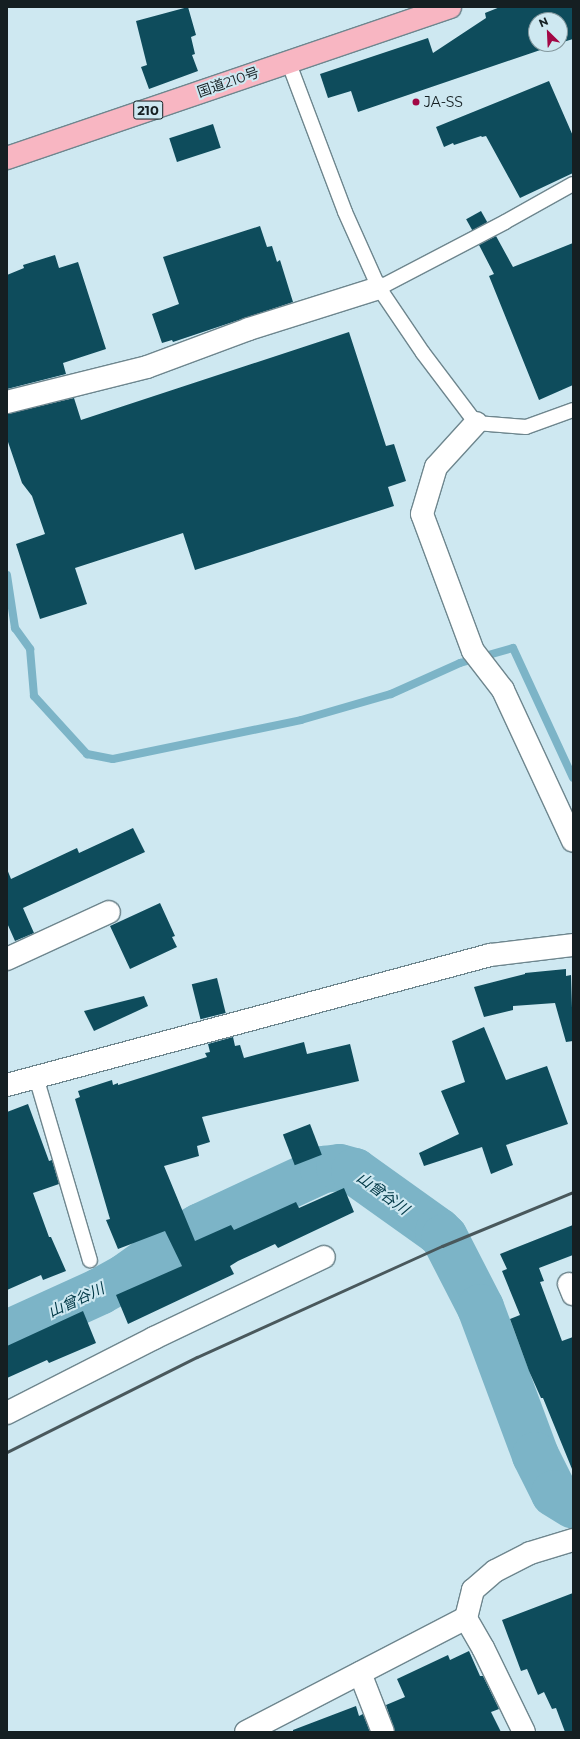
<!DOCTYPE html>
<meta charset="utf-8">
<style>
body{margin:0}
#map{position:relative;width:580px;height:1739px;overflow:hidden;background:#cee8f1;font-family:Montserrat,"Noto Sans JP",sans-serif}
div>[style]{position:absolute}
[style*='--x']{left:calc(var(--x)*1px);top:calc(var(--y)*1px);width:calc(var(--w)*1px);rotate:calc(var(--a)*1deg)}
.stream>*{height:8px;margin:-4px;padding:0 4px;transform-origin:4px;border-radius:4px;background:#7cb4c7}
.river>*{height:47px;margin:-23.5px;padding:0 23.5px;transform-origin:23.5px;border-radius:23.5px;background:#7cb4c7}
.building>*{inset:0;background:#0e4c5c;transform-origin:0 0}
.roads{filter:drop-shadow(1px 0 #6e868e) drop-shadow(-1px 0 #6e868e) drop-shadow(0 1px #6e868e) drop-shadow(0 -1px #6e868e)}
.service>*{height:14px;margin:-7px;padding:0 7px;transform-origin:7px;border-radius:7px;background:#fff}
.minor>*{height:22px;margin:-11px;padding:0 11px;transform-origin:11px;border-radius:11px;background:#fff}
.trunk>*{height:22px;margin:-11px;padding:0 11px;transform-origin:11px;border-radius:11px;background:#f8b6c2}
.rail>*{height:3px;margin:-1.5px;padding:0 1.5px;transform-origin:1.5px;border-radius:1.5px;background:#49585c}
.dots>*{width:11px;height:11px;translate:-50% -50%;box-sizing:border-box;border:2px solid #cee8f1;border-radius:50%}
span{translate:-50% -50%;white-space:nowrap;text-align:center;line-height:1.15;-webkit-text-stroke:4px #cee8f1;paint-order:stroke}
.shield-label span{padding:1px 3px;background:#cee8f1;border:1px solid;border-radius:3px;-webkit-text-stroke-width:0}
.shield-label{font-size:13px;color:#151f22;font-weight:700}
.street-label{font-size:14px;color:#151f22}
.poi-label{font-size:14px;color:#151f22}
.left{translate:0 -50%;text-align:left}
.water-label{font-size:15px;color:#013846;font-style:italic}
.frame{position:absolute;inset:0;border:8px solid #151f22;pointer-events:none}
.north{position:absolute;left:528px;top:12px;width:40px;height:40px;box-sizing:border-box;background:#cee8f1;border:1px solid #84989e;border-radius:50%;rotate:336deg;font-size:11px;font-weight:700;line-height:16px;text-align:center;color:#151f22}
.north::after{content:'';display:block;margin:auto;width:14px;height:18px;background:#a20745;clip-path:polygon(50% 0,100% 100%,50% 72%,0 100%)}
</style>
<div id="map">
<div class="stream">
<i style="--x:7;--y:575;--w:54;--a:81.4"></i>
<i style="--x:15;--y:628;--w:26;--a:54"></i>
<i style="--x:30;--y:649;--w:47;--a:85.1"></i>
<i style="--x:34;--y:696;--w:79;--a:47.6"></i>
<i style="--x:87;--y:754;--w:26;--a:11"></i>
<i style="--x:113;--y:759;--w:192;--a:-11.7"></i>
<i style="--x:301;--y:720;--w:94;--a:-16.1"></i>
<i style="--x:391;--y:694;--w:76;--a:-24.2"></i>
<i style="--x:460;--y:663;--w:55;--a:-15.8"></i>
<i style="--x:513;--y:648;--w:143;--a:65.2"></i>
</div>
<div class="river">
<i style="--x:7;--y:1333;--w:101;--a:-24.5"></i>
<i style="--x:99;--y:1291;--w:31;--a:-29"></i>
<i style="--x:126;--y:1276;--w:69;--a:-35.5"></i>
<i style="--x:182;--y:1236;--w:21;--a:-29"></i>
<i style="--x:200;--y:1226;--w:136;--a:-24.9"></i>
<i style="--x:323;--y:1169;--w:16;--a:-7"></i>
<i style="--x:339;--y:1167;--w:16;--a:15"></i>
<i style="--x:354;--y:1171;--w:103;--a:35.5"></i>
<i style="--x:438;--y:1231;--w:8;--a:45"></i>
<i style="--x:444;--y:1237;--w:79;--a:62.8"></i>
<i style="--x:480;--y:1307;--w:158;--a:69.6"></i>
<i style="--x:535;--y:1455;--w:42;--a:63.4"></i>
<i style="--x:554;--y:1493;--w:22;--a:32"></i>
</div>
<div class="building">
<i style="clip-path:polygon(188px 7px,196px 35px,191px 37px,195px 54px,192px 55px,198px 71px,149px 89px,141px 67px,147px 65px,136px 21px)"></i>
<i style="clip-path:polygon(500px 7px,573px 7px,573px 39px,560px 43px,560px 20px,536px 20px,536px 44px,558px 44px,358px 112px,351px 91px,328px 98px,320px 74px,428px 38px,433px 53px,486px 18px,485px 13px)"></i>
<i style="clip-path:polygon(549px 81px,573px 136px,573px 173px,520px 198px,486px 136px,482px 137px,481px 136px,454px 145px,453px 143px,444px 147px,436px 127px)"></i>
<i style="left:213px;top:124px;width:25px;height:46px;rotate:72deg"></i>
<i style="left:481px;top:211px;width:13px;height:17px;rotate:61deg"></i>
<i style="clip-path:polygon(260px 226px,267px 247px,272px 246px,277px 262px,280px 260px,293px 302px,173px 342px,172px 340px,162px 343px,152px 314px,179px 304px,163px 257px)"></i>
<i style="clip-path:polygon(496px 236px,513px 267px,573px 243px,573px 385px,539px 400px,489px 276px,494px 274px,479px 245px)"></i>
<i style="clip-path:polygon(55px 255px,59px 268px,78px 262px,106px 349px,63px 363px,66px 374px,7px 389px,7px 275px,24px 268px,23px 265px)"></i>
<i style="clip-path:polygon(349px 332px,386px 446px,394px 444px,406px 481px,388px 487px,394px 506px,195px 570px,183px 533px,75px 568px,87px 604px,40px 619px,16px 544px,45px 534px,32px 496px,22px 483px,7px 439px,7px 414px,74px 398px,81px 420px)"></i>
<i style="clip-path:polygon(133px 828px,145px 852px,23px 908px,34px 933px,15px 941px,7px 923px,7px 869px,11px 879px,77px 848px,79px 853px)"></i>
<i style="clip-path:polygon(160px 903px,175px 936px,172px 937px,177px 947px,130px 969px,110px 926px)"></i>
<i style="clip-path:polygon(566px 969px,566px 976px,571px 975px,573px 1041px,566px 1042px,555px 1003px,513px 1006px,513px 1010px,484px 1017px,474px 987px,525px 974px,525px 973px)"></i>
<i style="left:217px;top:978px;width:36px;height:26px;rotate:76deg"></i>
<i style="clip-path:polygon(144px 996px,148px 1006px,94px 1031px,84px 1011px)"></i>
<i style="clip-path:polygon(484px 1027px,506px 1080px,547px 1066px,568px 1124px,506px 1145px,513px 1165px,491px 1174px,482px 1147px,424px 1166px,419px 1153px,459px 1134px,441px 1091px,465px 1082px,452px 1041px)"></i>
<i style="clip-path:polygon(233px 1037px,235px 1046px,240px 1045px,244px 1058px,304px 1042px,307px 1054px,350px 1044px,359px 1081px,202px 1117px,210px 1142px,197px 1146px,199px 1156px,164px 1166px,195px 1241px,231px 1225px,234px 1230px,296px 1202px,299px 1208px,344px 1188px,354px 1212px,278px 1248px,275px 1244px,238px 1261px,230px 1266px,234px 1274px,128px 1324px,116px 1295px,182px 1266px,165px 1231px,118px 1249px,106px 1220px,110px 1219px,75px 1099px,80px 1097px,78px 1091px,112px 1080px,113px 1085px,118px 1083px,118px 1085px,207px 1057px,205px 1053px,210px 1052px,208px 1044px)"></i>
<i style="clip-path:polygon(28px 1104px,49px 1161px,52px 1160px,59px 1184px,33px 1193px,49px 1237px,51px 1237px,66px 1271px,43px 1280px,41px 1275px,7px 1290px,7px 1112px)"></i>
<i style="left:310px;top:1124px;width:33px;height:29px;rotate:69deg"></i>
<i style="clip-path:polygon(573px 1225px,573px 1255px,539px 1268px,544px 1281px,540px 1282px,562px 1341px,573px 1337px,572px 1469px,543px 1398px,541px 1398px,529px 1371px,510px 1319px,520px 1315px,502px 1271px,507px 1269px,500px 1254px)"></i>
<i style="clip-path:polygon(83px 1311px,96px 1343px,49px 1363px,47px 1360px,7px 1378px,7px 1346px)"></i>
<i style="clip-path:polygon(573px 1593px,573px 1732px,565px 1732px,556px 1708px,552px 1709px,544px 1692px,538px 1695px,527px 1669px,521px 1671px,502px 1620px)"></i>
<i style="clip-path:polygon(469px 1651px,480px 1676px,483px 1676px,499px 1709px,491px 1712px,501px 1732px,395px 1732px,386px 1705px,405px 1697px,397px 1679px,448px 1655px,450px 1660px)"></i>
<i style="clip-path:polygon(356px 1706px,359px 1716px,363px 1714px,370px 1732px,293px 1732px,293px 1730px)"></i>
</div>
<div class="roads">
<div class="service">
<i style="--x:288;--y:61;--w:161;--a:69.3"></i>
<i style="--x:345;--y:212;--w:83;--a:65.9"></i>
<i style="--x:379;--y:288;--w:78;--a:55.9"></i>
<i style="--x:423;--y:353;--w:88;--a:52.9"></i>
<i style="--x:476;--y:423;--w:50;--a:4.6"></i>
<i style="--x:526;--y:427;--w:50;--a:-19.9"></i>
<i style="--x:379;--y:288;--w:142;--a:-27.6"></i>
<i style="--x:505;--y:222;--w:78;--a:-29.2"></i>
<i style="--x:36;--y:1077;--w:191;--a:73.6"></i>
</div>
<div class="minor">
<i style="--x:7;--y:402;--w:144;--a:-14"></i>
<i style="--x:147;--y:367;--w:109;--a:-20.4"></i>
<i style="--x:249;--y:329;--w:136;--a:-17.5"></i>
<i style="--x:476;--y:423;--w:59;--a:132.3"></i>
<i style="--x:436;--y:467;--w:49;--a:106.6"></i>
<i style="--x:422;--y:514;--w:146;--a:69.6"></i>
<i style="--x:473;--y:651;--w:49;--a:52.4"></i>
<i style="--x:503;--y:690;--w:166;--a:65.1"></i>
<i style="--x:7;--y:959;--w:112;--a:-24.7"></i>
<i style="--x:7;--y:1085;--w:500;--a:-15.06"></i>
<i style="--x:490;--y:955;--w:84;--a:-6.9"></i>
<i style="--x:569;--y:1284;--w:11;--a:68"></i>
<i style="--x:7;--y:1413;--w:165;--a:-27"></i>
<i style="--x:154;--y:1338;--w:188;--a:-25.5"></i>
<i style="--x:360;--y:1673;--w:63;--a:68.7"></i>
<i style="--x:246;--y:1732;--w:248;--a:-27.4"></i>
<i style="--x:524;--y:1732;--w:93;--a:-116"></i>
<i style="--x:483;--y:1648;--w:34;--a:-120"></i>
<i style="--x:466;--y:1618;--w:29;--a:-76"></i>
<i style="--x:473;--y:1590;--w:29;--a:-41"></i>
<i style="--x:495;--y:1571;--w:39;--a:-27"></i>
<i style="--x:530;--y:1553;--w:45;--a:-16.8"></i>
</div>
<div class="trunk">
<i style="--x:7;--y:158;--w:468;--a:-18.8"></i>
</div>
</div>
<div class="rail">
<i style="--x:7;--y:1452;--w:212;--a:-26.6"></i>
<i style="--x:197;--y:1357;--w:269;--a:-24.4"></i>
<i style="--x:442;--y:1246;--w:142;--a:-22.4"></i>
</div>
<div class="dots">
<i style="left:416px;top:102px;background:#a20745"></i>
</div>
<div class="shield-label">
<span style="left:148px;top:110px">210</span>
</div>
<div class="street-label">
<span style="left:228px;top:82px;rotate:-19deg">国道210号</span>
</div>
<div class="poi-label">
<span class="left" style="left:424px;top:102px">JA-SS</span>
</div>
<div class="water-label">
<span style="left:383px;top:1193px;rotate:36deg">山曾谷川</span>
<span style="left:76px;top:1300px;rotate:-25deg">山曾谷川</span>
</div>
<div class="frame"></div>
<div class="north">N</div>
</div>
